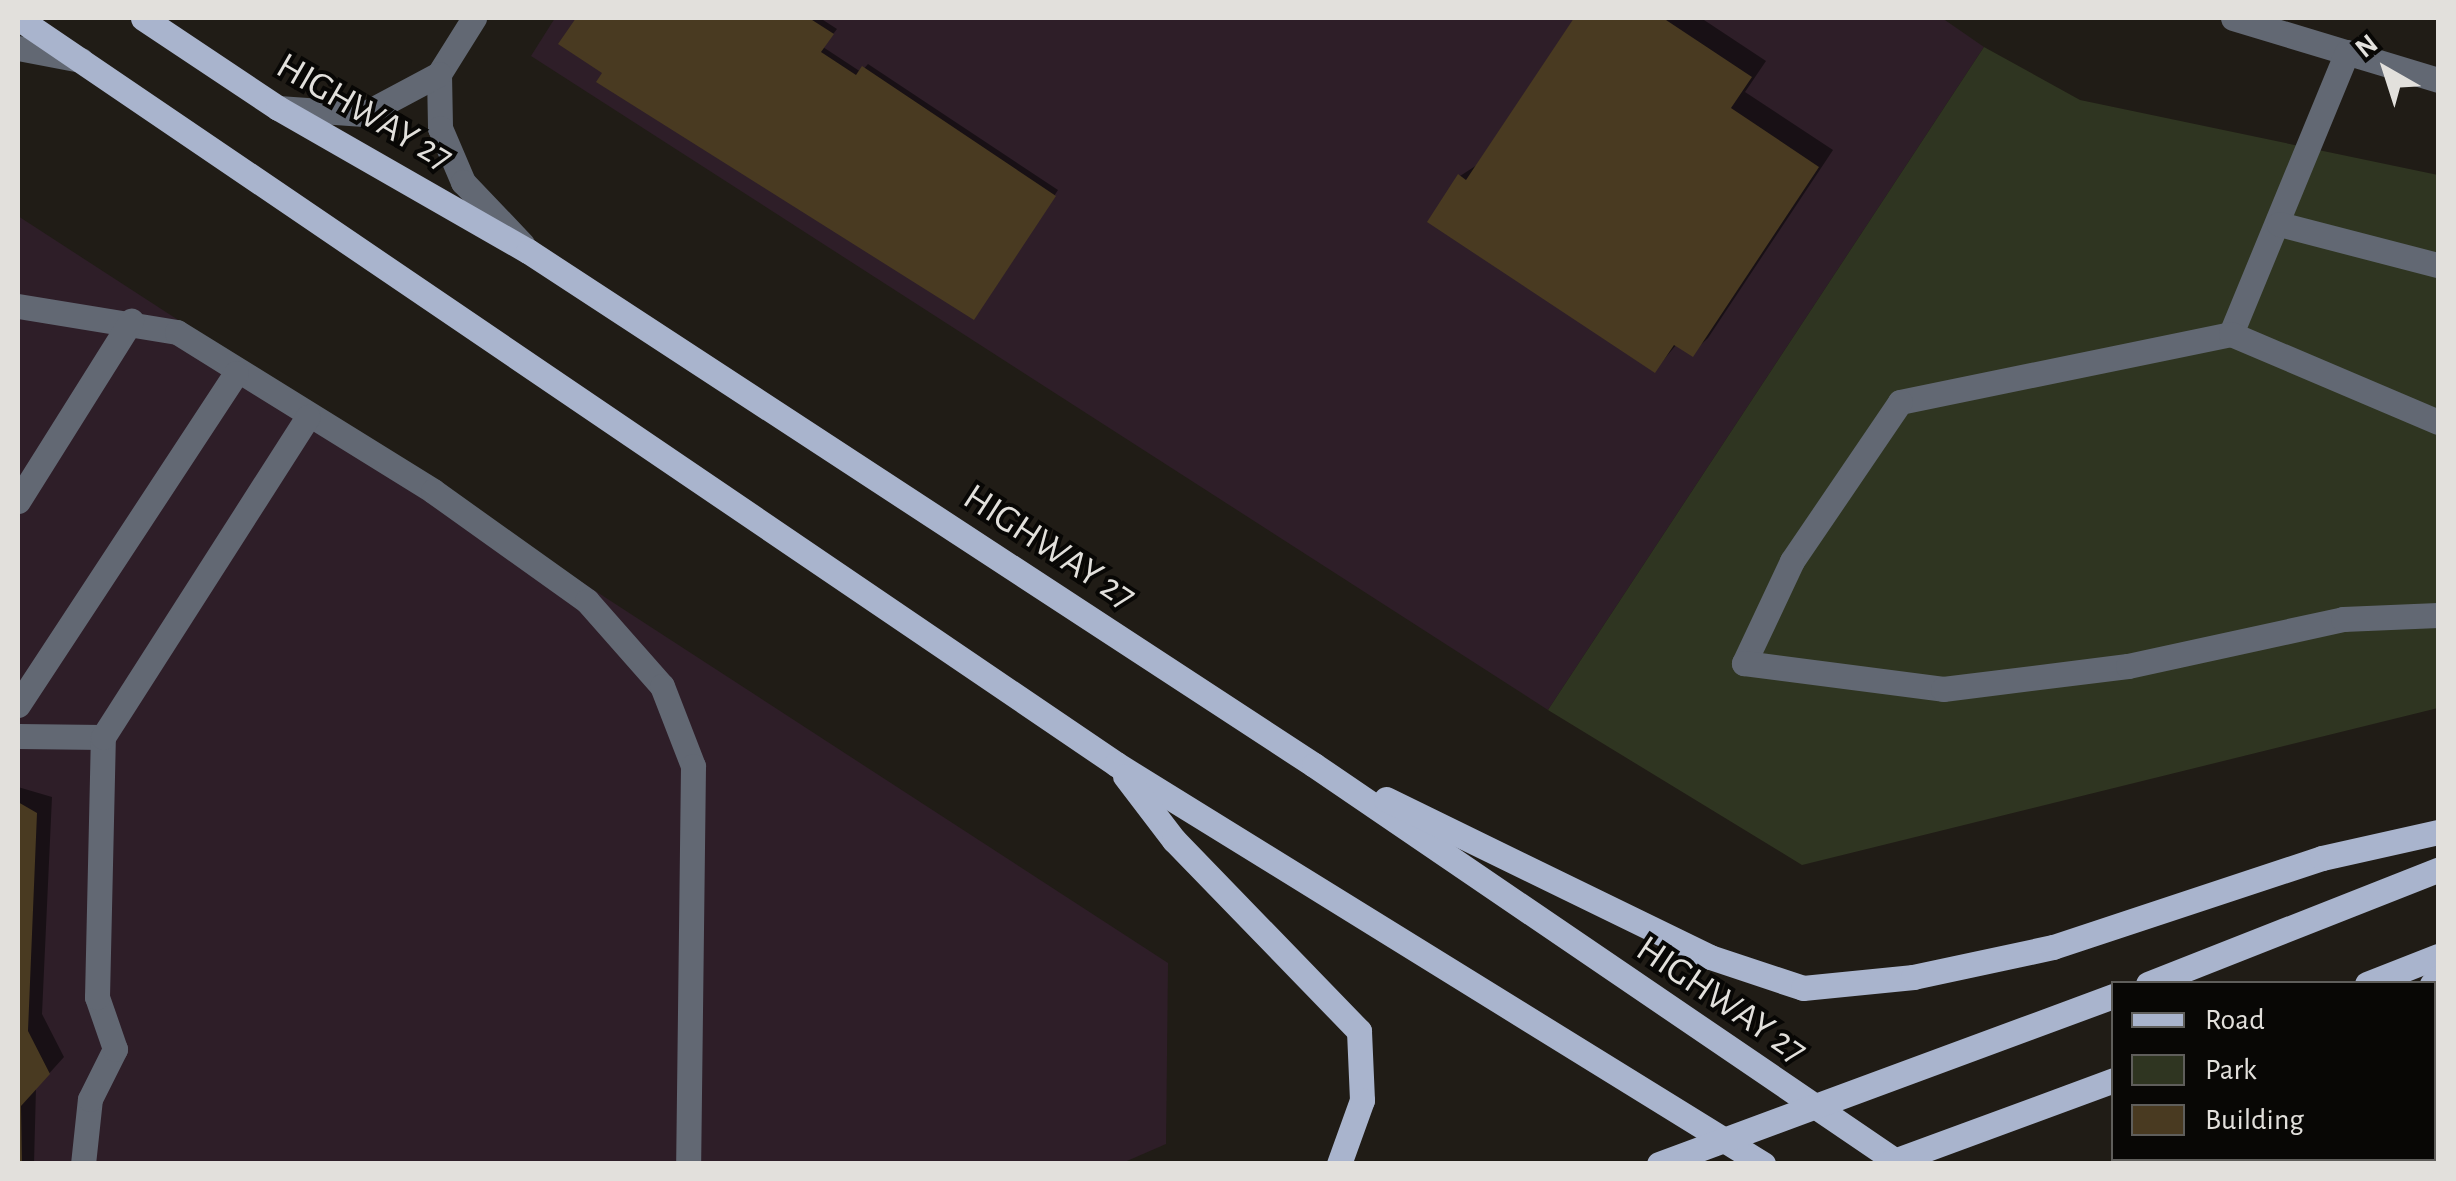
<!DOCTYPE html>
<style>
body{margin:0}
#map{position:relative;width:2456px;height:1181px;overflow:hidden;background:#201c16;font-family:"Alegreya Sans",sans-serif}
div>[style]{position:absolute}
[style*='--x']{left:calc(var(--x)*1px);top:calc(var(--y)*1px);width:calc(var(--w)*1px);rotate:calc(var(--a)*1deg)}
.commercial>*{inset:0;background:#2e1e28}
.green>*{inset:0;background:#2f3521}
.shadow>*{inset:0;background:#0007}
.building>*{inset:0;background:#493a21}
.minor>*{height:25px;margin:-12.5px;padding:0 12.5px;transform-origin:12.5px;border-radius:12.5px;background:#626873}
.major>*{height:25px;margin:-12.5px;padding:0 12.5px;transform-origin:12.5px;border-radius:12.5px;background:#a9b4cd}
span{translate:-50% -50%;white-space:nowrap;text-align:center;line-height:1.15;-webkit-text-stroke:8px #080705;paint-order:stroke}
.street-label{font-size:38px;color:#e2e0dc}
.frame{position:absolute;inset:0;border:20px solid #e2e0dc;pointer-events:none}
.legend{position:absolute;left:2111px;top:981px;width:325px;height:180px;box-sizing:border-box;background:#080705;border:2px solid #5f5e5b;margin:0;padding:12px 18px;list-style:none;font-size:30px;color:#e2e0dc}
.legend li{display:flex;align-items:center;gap:20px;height:50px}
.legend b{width:50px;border:2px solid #5f5e5b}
.north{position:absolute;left:2336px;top:20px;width:100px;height:100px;-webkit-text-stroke:8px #080705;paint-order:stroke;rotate:321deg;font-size:28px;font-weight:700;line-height:40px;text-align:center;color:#e2e0dc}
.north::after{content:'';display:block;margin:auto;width:35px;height:45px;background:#e2e0dc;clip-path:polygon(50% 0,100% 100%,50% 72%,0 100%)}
</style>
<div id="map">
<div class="commercial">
<i style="clip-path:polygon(555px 18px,1942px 18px,1984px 47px,1548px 710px,531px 56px)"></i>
<i style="clip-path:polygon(18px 216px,1168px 963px,1166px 1144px,1120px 1164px,18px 1163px)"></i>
</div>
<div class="green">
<i style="clip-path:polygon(1984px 47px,2080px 100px,2438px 175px,2438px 708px,1802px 865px,1548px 710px)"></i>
</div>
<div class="shadow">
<i style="clip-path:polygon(579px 18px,820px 18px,837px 29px,823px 47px,861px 72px,868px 64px,1058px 190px,978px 313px,562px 44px)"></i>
<i style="clip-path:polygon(1577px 18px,1701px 18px,1766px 61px,1745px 92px,1833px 150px,1708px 338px,1692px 353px,1677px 344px,1655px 370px,1460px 176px,1480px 163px)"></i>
<i style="clip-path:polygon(18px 787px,52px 797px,42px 1014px,64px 1057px,36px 1088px,34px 1164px,18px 1164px)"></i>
</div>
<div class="building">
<i style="clip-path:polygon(576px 18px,809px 18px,834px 34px,821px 52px,856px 75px,862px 66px,1056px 196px,974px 320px,596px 82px,602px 73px,558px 44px)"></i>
<i style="clip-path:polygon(1574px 18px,1663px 18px,1752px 77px,1731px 108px,1819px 167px,1693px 357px,1674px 345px,1655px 373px,1427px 222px,1458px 174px,1466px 180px)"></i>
<i style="clip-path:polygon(18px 802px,37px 813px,28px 1031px,50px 1074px,21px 1106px,22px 1164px,18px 1164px)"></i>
</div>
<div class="minor">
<i style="--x:474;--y:18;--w:66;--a:122"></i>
<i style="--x:439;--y:74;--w:54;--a:88.9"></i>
<i style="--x:440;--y:128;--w:59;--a:66.9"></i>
<i style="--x:463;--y:182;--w:86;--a:46.4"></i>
<i style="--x:2233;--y:18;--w:214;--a:16.8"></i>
<i style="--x:18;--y:48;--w:64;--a:10.8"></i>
<i style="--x:2347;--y:52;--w:305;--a:112.4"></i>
<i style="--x:2231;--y:334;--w:338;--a:168.4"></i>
<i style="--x:1900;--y:402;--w:192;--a:124.2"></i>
<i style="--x:1792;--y:561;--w:113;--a:115.2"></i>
<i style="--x:1744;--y:663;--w:201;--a:7.4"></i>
<i style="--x:1943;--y:689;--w:186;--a:-7.1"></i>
<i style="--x:2128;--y:666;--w:220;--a:-12.3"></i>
<i style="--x:2343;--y:619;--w:95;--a:-2.4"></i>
<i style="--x:278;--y:108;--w:86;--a:4"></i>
<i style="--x:364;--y:114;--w:85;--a:-28.1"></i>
<i style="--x:2279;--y:224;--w:164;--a:14.5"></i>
<i style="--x:18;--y:306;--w:161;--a:9.3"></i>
<i style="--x:177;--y:332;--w:301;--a:31.8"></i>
<i style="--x:433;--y:491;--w:189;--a:35.5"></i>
<i style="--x:587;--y:601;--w:113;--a:48.6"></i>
<i style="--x:662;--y:686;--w:86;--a:68.8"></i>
<i style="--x:693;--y:766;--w:398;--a:90.7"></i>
<i style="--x:2231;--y:334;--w:225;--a:23"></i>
<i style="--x:18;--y:501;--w:213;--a:-57.9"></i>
<i style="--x:18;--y:705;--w:397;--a:-56.7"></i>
<i style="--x:18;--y:736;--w:85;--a:0.7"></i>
<i style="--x:83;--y:1164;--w:65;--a:-83.9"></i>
<i style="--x:90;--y:1099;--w:56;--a:-63.4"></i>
<i style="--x:115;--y:1049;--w:55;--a:-109.1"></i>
<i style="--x:97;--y:997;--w:260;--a:-88.7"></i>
<i style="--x:103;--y:737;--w:380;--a:-57.4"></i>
</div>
<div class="major">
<i style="--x:18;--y:18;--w:1327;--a:34.19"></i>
<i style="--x:1116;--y:764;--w:761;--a:31.73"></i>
<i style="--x:143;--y:18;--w:162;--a:33.7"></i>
<i style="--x:278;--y:108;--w:288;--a:29.8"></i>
<i style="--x:528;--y:251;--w:939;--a:33.18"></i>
<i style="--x:1314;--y:765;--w:709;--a:34.25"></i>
<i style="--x:1125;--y:776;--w:81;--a:52.6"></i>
<i style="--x:1174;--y:840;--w:266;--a:45.9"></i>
<i style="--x:1359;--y:1031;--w:69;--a:87.5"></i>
<i style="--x:1362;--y:1100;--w:68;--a:109.8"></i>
<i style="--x:1386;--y:799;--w:360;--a:26"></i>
<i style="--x:1710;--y:957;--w:98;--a:18.4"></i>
<i style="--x:1803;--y:988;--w:111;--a:-5.7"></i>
<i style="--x:1913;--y:977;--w:143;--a:-12.1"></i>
<i style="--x:2053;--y:947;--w:283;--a:-18.3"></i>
<i style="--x:2322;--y:858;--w:119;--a:-12.6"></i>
<i style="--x:2148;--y:984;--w:312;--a:-21.5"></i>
<i style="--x:2367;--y:984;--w:76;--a:-21.5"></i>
<i style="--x:2432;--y:984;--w:8;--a:-45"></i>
<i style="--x:1659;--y:1164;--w:485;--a:-20.3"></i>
<i style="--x:1886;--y:1164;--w:243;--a:-20.2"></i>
<i style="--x:2221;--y:1164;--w:6;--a:-72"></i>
</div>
<div class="street-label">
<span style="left:364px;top:113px;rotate:30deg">HIGHWAY 27</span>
<span style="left:1049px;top:548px;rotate:33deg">HIGHWAY 27</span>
<span style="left:1721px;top:1001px;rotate:34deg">HIGHWAY 27</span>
</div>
<div class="frame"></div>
<ul class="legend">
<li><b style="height:12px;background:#a9b4cd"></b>Road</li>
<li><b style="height:28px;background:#2f3521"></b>Park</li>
<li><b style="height:28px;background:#493a21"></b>Building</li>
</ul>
<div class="north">N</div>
</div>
